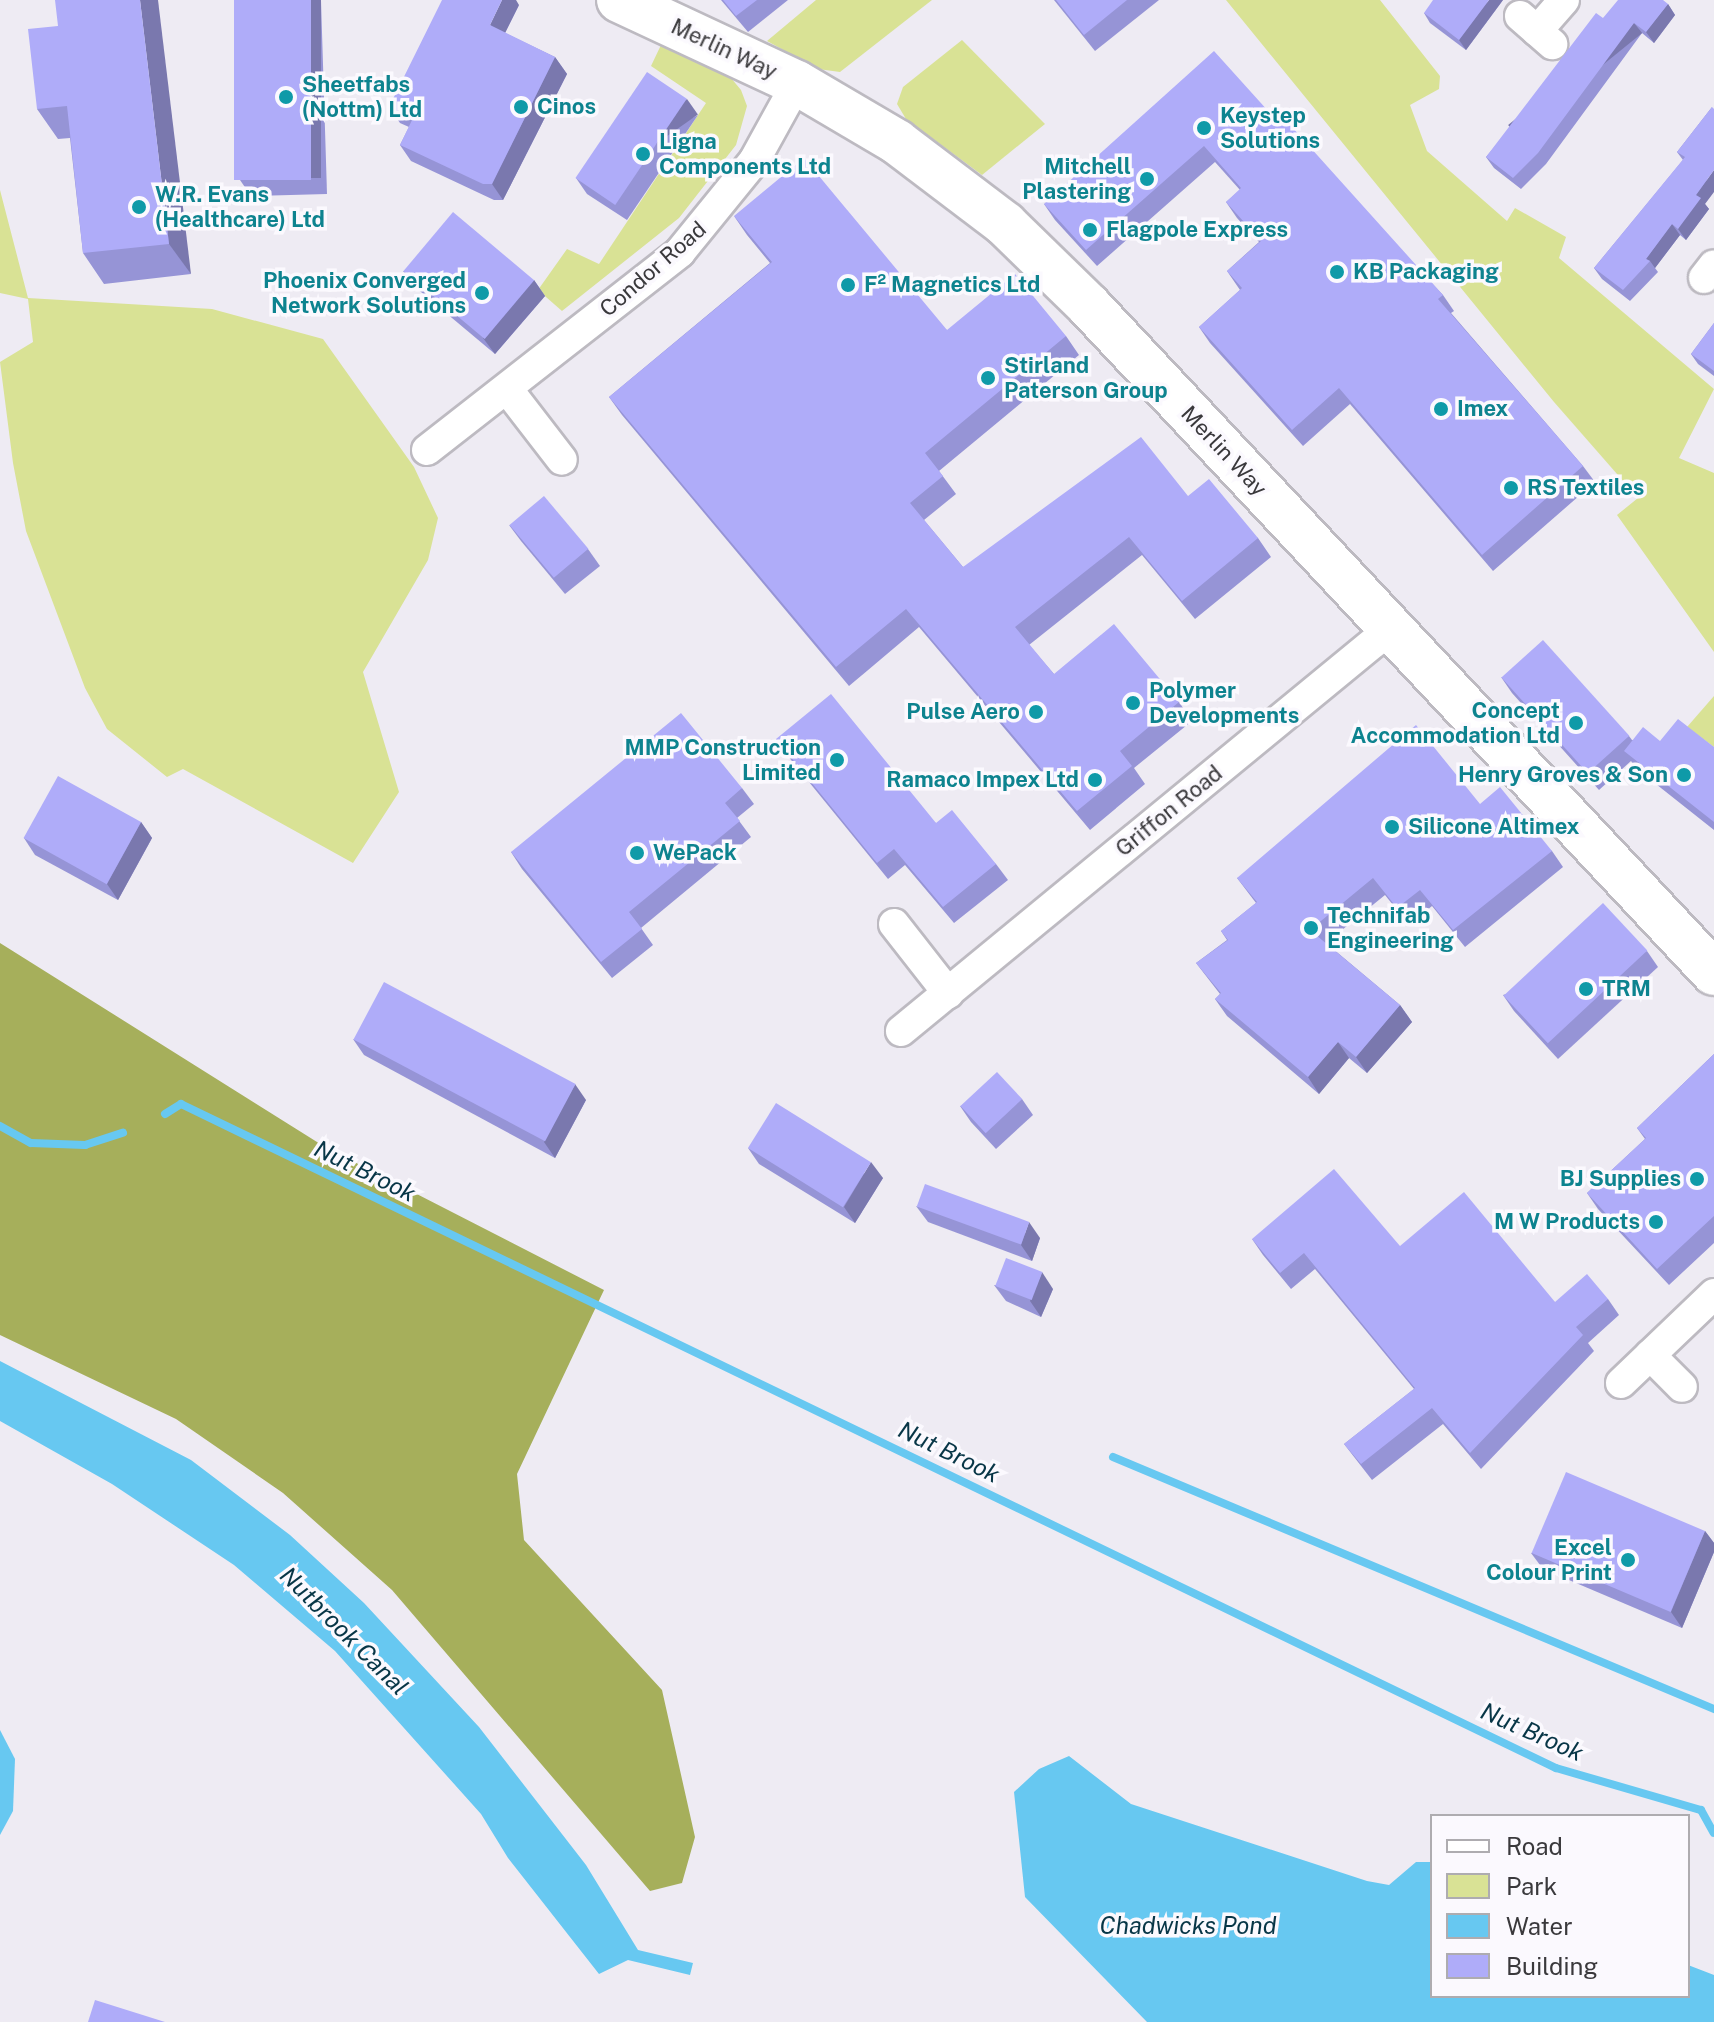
<!DOCTYPE html>
<meta charset="utf-8">
<style>
body{margin:0}
#map{position:relative;width:1714px;height:2022px;overflow:hidden;background:#eeebf3;font-family:"Public Sans",sans-serif}
div>[style]{position:absolute}
[style*='--x']{left:calc(var(--x)*1px);top:calc(var(--y)*1px);width:calc(var(--w)*1px);rotate:calc(var(--a)*1deg)}
.green>*{inset:0;background:#d9e295}
.forest>*{inset:0;background:#a6af5b}
.water>*{inset:0;background:#67c8f1}
.stream>*{height:8px;margin:-4px;padding:0 4px;transform-origin:4px;border-radius:4px;background:#67c8f1}
.roads{filter:drop-shadow(2px 0 #bdbac1) drop-shadow(-2px 0 #bdbac1) drop-shadow(0 2px #bdbac1) drop-shadow(0 -2px #bdbac1)}
.street>*{height:30px;margin:-15px;padding:0 15px;transform-origin:15px;border-radius:15px;background:#fff}
.secondary>*{height:44px;margin:-22px;padding:0 22px;transform-origin:22px;border-radius:22px;background:#fff}
.wall>*{inset:0;background:#9694d6}
.shaded-wall>*{inset:0;background:#7a78ae;transform-origin:0 0}
.building>*{inset:0;background:#afacf9;transform-origin:0 0}
.dots>*{width:22px;height:22px;translate:-50% -50%;box-sizing:border-box;border:4px solid #fbf9fe;border-radius:50%}
span{translate:-50% -50%;white-space:nowrap;text-align:center;line-height:1.15;-webkit-text-stroke:7px #fbf9fe;paint-order:stroke}
.street-label{font-size:22px;color:#3a393c}
.culture-label{font-size:22px;color:#0d838f;font-weight:700}
.left{translate:0 -50%;text-align:left}
.right{translate:-100% -50%;text-align:right}
.water-label{font-size:24px;color:#083647;font-style:italic}
.legend{position:absolute;left:1430px;top:1814px;width:260px;height:184px;box-sizing:border-box;background:#fbf9fe;border:2px solid #aeacb0;margin:0;padding:10px 14px;list-style:none;font-size:24px;color:#3a393c}
.legend li{display:flex;align-items:center;gap:16px;height:40px}
.legend b{width:40px;border:2px solid #aeacb0}
</style>
<div id="map">
<div class="green">
<i style="clip-path:polygon(816px 0,932px 0,840px 72px,818px 69px,767px 41px)"></i>
<i style="clip-path:polygon(1226px 0,1380px 0,1440px 76px,1439px 89px,1410px 105px,1427px 151px,1507px 221px,1515px 208px,1566px 237px,1559px 258px,1714px 389px,1679px 458px,1714px 473px,1714px 652px,1617px 515px,1638px 498px,1554px 402px)"></i>
<i style="clip-path:polygon(962px 40px,1045px 124px,982px 175px,906px 119px,897px 104px,903px 87px)"></i>
<i style="clip-path:polygon(661px 45px,731px 78px,741px 90px,747px 106px,736px 145px,679px 218px,562px 311px,538px 290px,567px 249px,599px 264px,706px 103px,651px 66px)"></i>
<i style="clip-path:polygon(0 190px,28px 298px,212px 309px,323px 339px,414px 467px,438px 518px,428px 560px,363px 672px,399px 792px,353px 863px,183px 769px,167px 777px,107px 729px,85px 688px,26px 531px,13px 463px,0 362px,33px 342px,28px 299px,0 293px)"></i>
<i style="clip-path:polygon(1714px 696px,1714px 747px,1687px 727px)"></i>
</div>
<div class="forest">
<i style="clip-path:polygon(0 943px,325px 1147px,604px 1290px,517px 1474px,524px 1540px,662px 1690px,695px 1837px,682px 1883px,650px 1891px,392px 1590px,283px 1493px,176px 1419px,0 1335px)"></i>
</div>
<div class="water">
<i style="clip-path:polygon(0 1361px,191px 1460px,290px 1535px,364px 1603px,479px 1727px,586px 1865px,638px 1950px,693px 1963px,690px 1975px,628px 1960px,599px 1974px,508px 1858px,481px 1814px,335px 1651px,234px 1565px,112px 1484px,0 1421px)"></i>
<i style="clip-path:polygon(0 1730px,15px 1759px,13px 1811px,0 1835px)"></i>
<i style="clip-path:polygon(1069px 1756px,1131px 1804px,1367px 1881px,1389px 1885px,1416px 1862px,1432px 1862px,1432px 1996px,1688px 1996px,1688px 1965px,1714px 1975px,1714px 2022px,1147px 2022px,1025px 1897px,1014px 1792px,1039px 1769px)"></i>
</div>
<div class="stream">
<i style="--x:165;--y:1114;--w:19;--a:-32"></i>
<i style="--x:181;--y:1104;--w:1527;--a:25.78"></i>
<i style="--x:1556;--y:1768;--w:151;--a:16.2"></i>
<i style="--x:1701;--y:1810;--w:26;--a:61"></i>
<i style="--x:0;--y:1126;--w:35;--a:29"></i>
<i style="--x:31;--y:1143;--w:54;--a:2.1"></i>
<i style="--x:85;--y:1145;--w:40;--a:-18"></i>
<i style="--x:1113;--y:1457;--w:652;--a:22.75"></i>
</div>
<div class="roads">
<div class="street">
<i style="--x:1520;--y:16;--w:43;--a:41.2"></i>
<i style="--x:1537;--y:31;--w:41;--a:-48.9"></i>
<i style="--x:1704;--y:278;--w:16;--a:-52"></i>
<i style="--x:508;--y:390;--w:88;--a:52.4"></i>
<i style="--x:427;--y:450;--w:321;--a:-38"></i>
<i style="--x:680;--y:252;--w:117;--a:-50.9"></i>
<i style="--x:754;--y:161;--w:89;--a:-61.1"></i>
<i style="--x:894;--y:924;--w:88;--a:52"></i>
<i style="--x:901;--y:1031;--w:633;--a:-39.42"></i>
<i style="--x:1650;--y:1355;--w:45;--a:45"></i>
<i style="--x:1621;--y:1383;--w:129;--a:-43.7"></i>
</div>
<div class="secondary">
<i style="--x:619;--y:0;--w:196;--a:25"></i>
<i style="--x:797;--y:83;--w:116;--a:30.5"></i>
<i style="--x:897;--y:142;--w:136;--a:37.2"></i>
<i style="--x:1005;--y:224;--w:117;--a:44.3"></i>
<i style="--x:1089;--y:306;--w:914;--a:46.86"></i>
</div>
</div>
<div class="wall">
<i style="clip-path:polygon(234px 0,321px 0,327px 194px,251px 196px,240px 180px)"></i>
<i style="clip-path:polygon(721px 0,788px 0,748px 32px)"></i>
<i style="clip-path:polygon(1054px 0,1159px 0,1095px 51px)"></i>
<i style="clip-path:polygon(1503px 0,1466px 50px,1430px 23px,1424px 13px)"></i>
<i style="clip-path:polygon(1668px 4px,1675px 15px,1654px 43px,1642px 33px,1546px 164px,1521px 189px,1494px 168px,1486px 157px,1603px 18px)"></i>
<i style="clip-path:polygon(519px 5px,505px 33px,555px 57px,567px 74px,503px 200px,494px 200px,411px 161px,400px 145px,409px 127px,400px 123px,389px 107px)"></i>
<i style="clip-path:polygon(58px 26px,191px 274px,104px 284px,83px 253px,70px 138px,58px 139px,37px 109px)"></i>
<i style="clip-path:polygon(1712px 107px,1705px 204px,1709px 209px,1686px 240px,1680px 235px,1655px 268px,1658px 272px,1630px 301px,1602px 279px,1594px 268px,1683px 160px,1677px 152px)"></i>
<i style="clip-path:polygon(1269px 112px,1443px 295px,1454px 311px,1451px 313px,1583px 466px,1595px 482px,1493px 571px,1350px 404px,1303px 446px,1210px 343px,1199px 327px,1240px 290px,1227px 271px,1259px 242px,1237px 218px,1226px 202px,1240px 190px,1215px 162px,1097px 266px,1055px 220px,1044px 204px)"></i>
<i style="clip-path:polygon(698px 115px,627px 220px,587px 194px,576px 178px)"></i>
<i style="clip-path:polygon(734px 216px,947px 330px,1066px 336px,1079px 355px,939px 471px,956px 494px,924px 520px,963px 567px,1188px 496px,1258px 538px,1271px 557px,1195px 619px,1142px 555px,1029px 645px,1054px 674px,1179px 702px,1192px 721px,1134px 768px,1145px 784px,1090px 830px,919px 627px,849px 686px,622px 415px,609px 397px,770px 263px,747px 235px)"></i>
<i style="clip-path:polygon(403px 271px,534px 280px,545px 296px,495px 354px,415px 287px)"></i>
<i style="clip-path:polygon(1714px 323px,1714px 376px,1698px 364px,1691px 354px)"></i>
<i style="clip-path:polygon(509px 525px,588px 549px,600px 566px,565px 594px,521px 541px)"></i>
<i style="clip-path:polygon(1501px 677px,1629px 736px,1632px 740px,1660px 741px,1714px 747px,1714px 830px,1637px 769px,1631px 761px,1599px 790px,1512px 693px)"></i>
<i style="clip-path:polygon(776px 739px,936px 823px,996px 864px,1008px 880px,954px 923px,905px 865px,888px 879px,787px 755px)"></i>
<i style="clip-path:polygon(742px 788px,754px 804px,737px 818px,751px 837px,641px 928px,653px 945px,612px 978px,522px 869px,511px 852px)"></i>
<i style="clip-path:polygon(1480px 804px,1552px 851px,1563px 867px,1465px 947px,1432px 906px,1409px 925px,1385px 895px,1326px 943px,1400px 1005px,1412px 1022px,1367px 1073px,1349px 1058px,1319px 1094px,1227px 1016px,1215px 999px,1220px 994px,1196px 963px,1227px 940px,1221px 931px,1256px 903px,1237px 878px)"></i>
<i style="clip-path:polygon(141px 822px,152px 838px,118px 900px,35px 855px,24px 838px)"></i>
<i style="clip-path:polygon(1647px 951px,1658px 967px,1558px 1059px,1514px 1011px,1503px 995px)"></i>
<i style="clip-path:polygon(353px 1039px,586px 1100px,555px 1158px,364px 1055px)"></i>
<i style="clip-path:polygon(1714px 1054px,1714px 1243px,1669px 1285px,1598px 1209px,1587px 1193px,1645px 1139px,1637px 1128px)"></i>
<i style="clip-path:polygon(1022px 1099px,1033px 1115px,996px 1149px,971px 1122px,960px 1106px)"></i>
<i style="clip-path:polygon(748px 1148px,883px 1178px,855px 1223px,759px 1164px)"></i>
<i style="clip-path:polygon(916px 1206px,1040px 1238px,1032px 1261px,928px 1222px)"></i>
<i style="clip-path:polygon(1252px 1239px,1400px 1246px,1555px 1302px,1608px 1299px,1619px 1315px,1588px 1343px,1594px 1351px,1481px 1469px,1443px 1424px,1372px 1480px,1344px 1444px,1414px 1389px,1315px 1269px,1291px 1289px,1263px 1255px)"></i>
<i style="clip-path:polygon(994px 1285px,1053px 1289px,1041px 1317px,1006px 1301px)"></i>
<i style="clip-path:polygon(1705px 1531px,1714px 1543px,1714px 1552px,1682px 1628px,1543px 1569px,1531px 1553px)"></i>
</div>
<div class="shaded-wall">
<i style="clip-path:polygon(140px 0,158px 0,191px 274px,169px 244px)"></i>
<i style="left:311px;top:0;width:10px;height:178px"></i>
<i style="clip-path:polygon(502px 0,516px 0,519px 5px,501px 41px,490px 25px)"></i>
<i style="clip-path:polygon(1489px 0,1503px 0,1466px 50px,1459px 40px)"></i>
<i style="clip-path:polygon(1668px 4px,1675px 15px,1654px 43px,1646px 32px)"></i>
<i style="left:1634px;top:23px;width:13px;height:162px;rotate:51deg"></i>
<i style="clip-path:polygon(555px 57px,567px 74px,503px 200px,492px 184px)"></i>
<i style="left:687px;top:99px;width:19px;height:127px;rotate:55deg"></i>
<i style="clip-path:polygon(1714px 170px,1714px 192px,1705px 204px,1709px 209px,1686px 240px,1678px 229px,1696px 195px)"></i>
<i style="clip-path:polygon(1672px 224px,1680px 235px,1655px 268px,1650px 261px,1646px 259px)"></i>
<i style="clip-path:polygon(534px 280px,545px 296px,495px 354px,483px 338px)"></i>
<i style="clip-path:polygon(141px 822px,152px 838px,118px 900px,107px 884px)"></i>
<i style="clip-path:polygon(1400px 1005px,1412px 1022px,1367px 1073px,1356px 1057px)"></i>
<i style="clip-path:polygon(1338px 1042px,1349px 1058px,1319px 1094px,1308px 1077px)"></i>
<i style="clip-path:polygon(575px 1084px,586px 1100px,555px 1158px,544px 1142px)"></i>
<i style="clip-path:polygon(871px 1162px,883px 1178px,855px 1223px,844px 1207px)"></i>
<i style="clip-path:polygon(1029px 1222px,1040px 1238px,1032px 1261px,1021px 1245px)"></i>
<i style="clip-path:polygon(1042px 1272px,1053px 1289px,1041px 1317px,1030px 1301px)"></i>
<i style="clip-path:polygon(1705px 1531px,1714px 1543px,1714px 1552px,1682px 1628px,1671px 1612px)"></i>
</div>
<div class="building">
<i style="clip-path:polygon(55px 0,140px 0,169px 244px,83px 253px,67px 106px,37px 109px,28px 29px,58px 26px)"></i>
<i style="left:234px;top:0;width:77px;height:180px"></i>
<i style="clip-path:polygon(442px 0,502px 0,490px 25px,555px 57px,492px 184px,483px 184px,400px 145px,413px 118px,389px 107px)"></i>
<i style="clip-path:polygon(723px 0,757px 0,736px 16px)"></i>
<i style="clip-path:polygon(1056px 0,1127px 0,1084px 35px)"></i>
<i style="clip-path:polygon(1433px 0,1489px 0,1459px 40px,1424px 13px)"></i>
<i style="clip-path:polygon(1618px 0,1663px 0,1668px 4px,1646px 32px,1634px 23px,1538px 153px,1513px 178px,1486px 157px,1596px 13px,1603px 18px)"></i>
<i style="clip-path:polygon(1214px 51px,1269px 112px,1274px 107px,1443px 295px,1438px 299px,1583px 466px,1482px 555px,1339px 388px,1292px 430px,1199px 327px,1242px 288px,1227px 271px,1261px 241px,1226px 202px,1241px 188px,1204px 146px,1086px 250px,1044px 204px)"></i>
<i style="left:647px;top:72px;width:48px;height:128px;rotate:34deg"></i>
<i style="clip-path:polygon(1712px 107px,1714px 109px,1714px 170px,1696px 195px,1701px 198px,1678px 229px,1672px 224px,1646px 259px,1650px 261px,1623px 290px,1594px 268px,1685px 157px,1677px 152px)"></i>
<i style="clip-path:polygon(804px 158px,947px 330px,1015px 274px,1066px 336px,925px 453px,943px 476px,910px 503px,963px 567px,1141px 437px,1188px 496px,1209px 479px,1258px 538px,1182px 601px,1129px 537px,1015px 627px,1054px 674px,1114px 624px,1179px 702px,1120px 751px,1132px 766px,1077px 811px,906px 609px,836px 667px,609px 397px,772px 262px,734px 216px)"></i>
<i style="left:453px;top:212px;width:106px;height:77px;rotate:40deg"></i>
<i style="clip-path:polygon(1714px 323px,1714px 371px,1691px 354px)"></i>
<i style="left:544px;top:496px;width:69px;height:45px;rotate:50deg"></i>
<i style="left:1543px;top:640px;width:129px;height:56px;rotate:48deg"></i>
<i style="clip-path:polygon(831px 694px,936px 823px,952px 810px,996px 864px,943px 907px,894px 849px,877px 863px,776px 739px)"></i>
<i style="clip-path:polygon(681px 713px,742px 788px,725px 803px,740px 821px,629px 912px,642px 929px,601px 962px,511px 852px)"></i>
<i style="clip-path:polygon(1678px 719px,1714px 747px,1714px 822px,1624px 751px,1643px 727px,1660px 741px)"></i>
<i style="clip-path:polygon(1416px 725px,1480px 804px,1500px 787px,1552px 851px,1453px 930px,1420px 890px,1397px 908px,1373px 878px,1310px 930px,1400px 1005px,1356px 1057px,1338px 1042px,1308px 1077px,1215px 999px,1221px 993px,1196px 963px,1228px 940px,1221px 931px,1257px 902px,1237px 878px)"></i>
<i style="left:58px;top:776px;width:95px;height:71px;rotate:29deg"></i>
<i style="left:1603px;top:903px;width:65px;height:136px;rotate:47deg"></i>
<i style="left:384px;top:982px;width:217px;height:65px;rotate:28deg"></i>
<i style="clip-path:polygon(1714px 1054px,1714px 1216px,1657px 1269px,1587px 1193px,1646px 1138px,1637px 1128px)"></i>
<i style="left:997px;top:1072px;width:37px;height:50px;rotate:47deg"></i>
<i style="left:776px;top:1103px;width:112px;height:53px;rotate:32deg"></i>
<i style="clip-path:polygon(1334px 1169px,1400px 1246px,1464px 1192px,1555px 1302px,1587px 1274px,1608px 1299px,1576px 1327px,1583px 1335px,1470px 1453px,1432px 1408px,1361px 1464px,1344px 1444px,1415px 1388px,1304px 1253px,1280px 1273px,1252px 1239px)"></i>
<i style="left:925px;top:1184px;width:111px;height:24px;rotate:20deg"></i>
<i style="left:1006px;top:1258px;width:39px;height:30px;rotate:21deg"></i>
<i style="left:1566px;top:1472px;width:151px;height:88px;rotate:23deg"></i>
<i style="clip-path:polygon(95px 2000px,165px 2022px,88px 2022px)"></i>
</div>
<div class="dots">
<i style="left:286px;top:97px;background:#0f9aa8"></i>
<i style="left:521px;top:107px;background:#0f9aa8"></i>
<i style="left:1204px;top:128px;background:#0f9aa8"></i>
<i style="left:643px;top:154px;background:#0f9aa8"></i>
<i style="left:1147px;top:179px;background:#0f9aa8"></i>
<i style="left:139px;top:207px;background:#0f9aa8"></i>
<i style="left:1090px;top:230px;background:#0f9aa8"></i>
<i style="left:1337px;top:272px;background:#0f9aa8"></i>
<i style="left:848px;top:285px;background:#0f9aa8"></i>
<i style="left:482px;top:293px;background:#0f9aa8"></i>
<i style="left:988px;top:378px;background:#0f9aa8"></i>
<i style="left:1441px;top:409px;background:#0f9aa8"></i>
<i style="left:1511px;top:488px;background:#0f9aa8"></i>
<i style="left:1133px;top:703px;background:#0f9aa8"></i>
<i style="left:1036px;top:712px;background:#0f9aa8"></i>
<i style="left:1576px;top:723px;background:#0f9aa8"></i>
<i style="left:837px;top:760px;background:#0f9aa8"></i>
<i style="left:1684px;top:775px;background:#0f9aa8"></i>
<i style="left:1095px;top:780px;background:#0f9aa8"></i>
<i style="left:1392px;top:827px;background:#0f9aa8"></i>
<i style="left:637px;top:853px;background:#0f9aa8"></i>
<i style="left:1311px;top:928px;background:#0f9aa8"></i>
<i style="left:1586px;top:989px;background:#0f9aa8"></i>
<i style="left:1697px;top:1179px;background:#0f9aa8"></i>
<i style="left:1656px;top:1222px;background:#0f9aa8"></i>
<i style="left:1628px;top:1560px;background:#0f9aa8"></i>
</div>
<div class="street-label">
<span style="left:724px;top:49px;rotate:25deg">Merlin Way</span>
<span style="left:653px;top:269px;rotate:-41deg">Condor Road</span>
<span style="left:1224px;top:451px;rotate:47deg">Merlin Way</span>
<span style="left:1169px;top:811px;rotate:-39deg">Griffon Road</span>
</div>
<div class="culture-label">
<span class="left" style="left:302px;top:97px">Sheetfabs<br>(Nottm) Ltd</span>
<span class="left" style="left:537px;top:107px">Cinos</span>
<span class="left" style="left:1220px;top:128px">Keystep<br>Solutions</span>
<span class="left" style="left:659px;top:154px">Ligna<br>Components Ltd</span>
<span class="right" style="left:1131px;top:179px">Mitchell<br>Plastering</span>
<span class="left" style="left:155px;top:207px">W.R. Evans<br>(Healthcare) Ltd</span>
<span class="left" style="left:1106px;top:230px">Flagpole Express</span>
<span class="left" style="left:1353px;top:272px">KB Packaging</span>
<span class="right" style="left:466px;top:293px">Phoenix Converged<br>Network Solutions</span>
<span class="left" style="left:864px;top:285px">F² Magnetics Ltd</span>
<span class="left" style="left:1004px;top:378px">Stirland<br>Paterson Group</span>
<span class="left" style="left:1457px;top:409px">Imex</span>
<span class="left" style="left:1527px;top:488px">RS Textiles</span>
<span class="left" style="left:1149px;top:703px">Polymer<br>Developments</span>
<span class="right" style="left:1560px;top:723px">Concept<br>Accommodation Ltd</span>
<span class="right" style="left:1020px;top:712px">Pulse Aero</span>
<span class="right" style="left:821px;top:760px">MMP Construction<br>Limited</span>
<span class="right" style="left:1668px;top:775px">Henry Groves &amp; Son</span>
<span class="right" style="left:1079px;top:780px">Ramaco Impex Ltd</span>
<span class="left" style="left:1408px;top:827px">Silicone Altimex</span>
<span class="left" style="left:653px;top:853px">WePack</span>
<span class="left" style="left:1327px;top:928px">Technifab<br>Engineering</span>
<span class="left" style="left:1602px;top:989px">TRM</span>
<span class="right" style="left:1681px;top:1179px">BJ Supplies</span>
<span class="right" style="left:1640px;top:1222px">M W Products</span>
<span class="right" style="left:1612px;top:1560px">Excel<br>Colour Print</span>
</div>
<div class="water-label">
<span style="left:365px;top:1171px;rotate:26deg">Nut Brook</span>
<span style="left:949px;top:1452px;rotate:26deg">Nut Brook</span>
<span style="left:344px;top:1631px;rotate:45deg">Nutbrook Canal</span>
<span style="left:1532px;top:1732px;rotate:24deg">Nut Brook</span>
<span style="left:1188px;top:1926px">Chadwicks Pond</span>
</div>
<ul class="legend">
<li><b style="height:10px;background:#fff"></b>Road</li>
<li><b style="height:22px;background:#d9e295"></b>Park</li>
<li><b style="height:22px;background:#67c8f1"></b>Water</li>
<li><b style="height:22px;background:#afacf9"></b>Building</li>
</ul>
</div>
